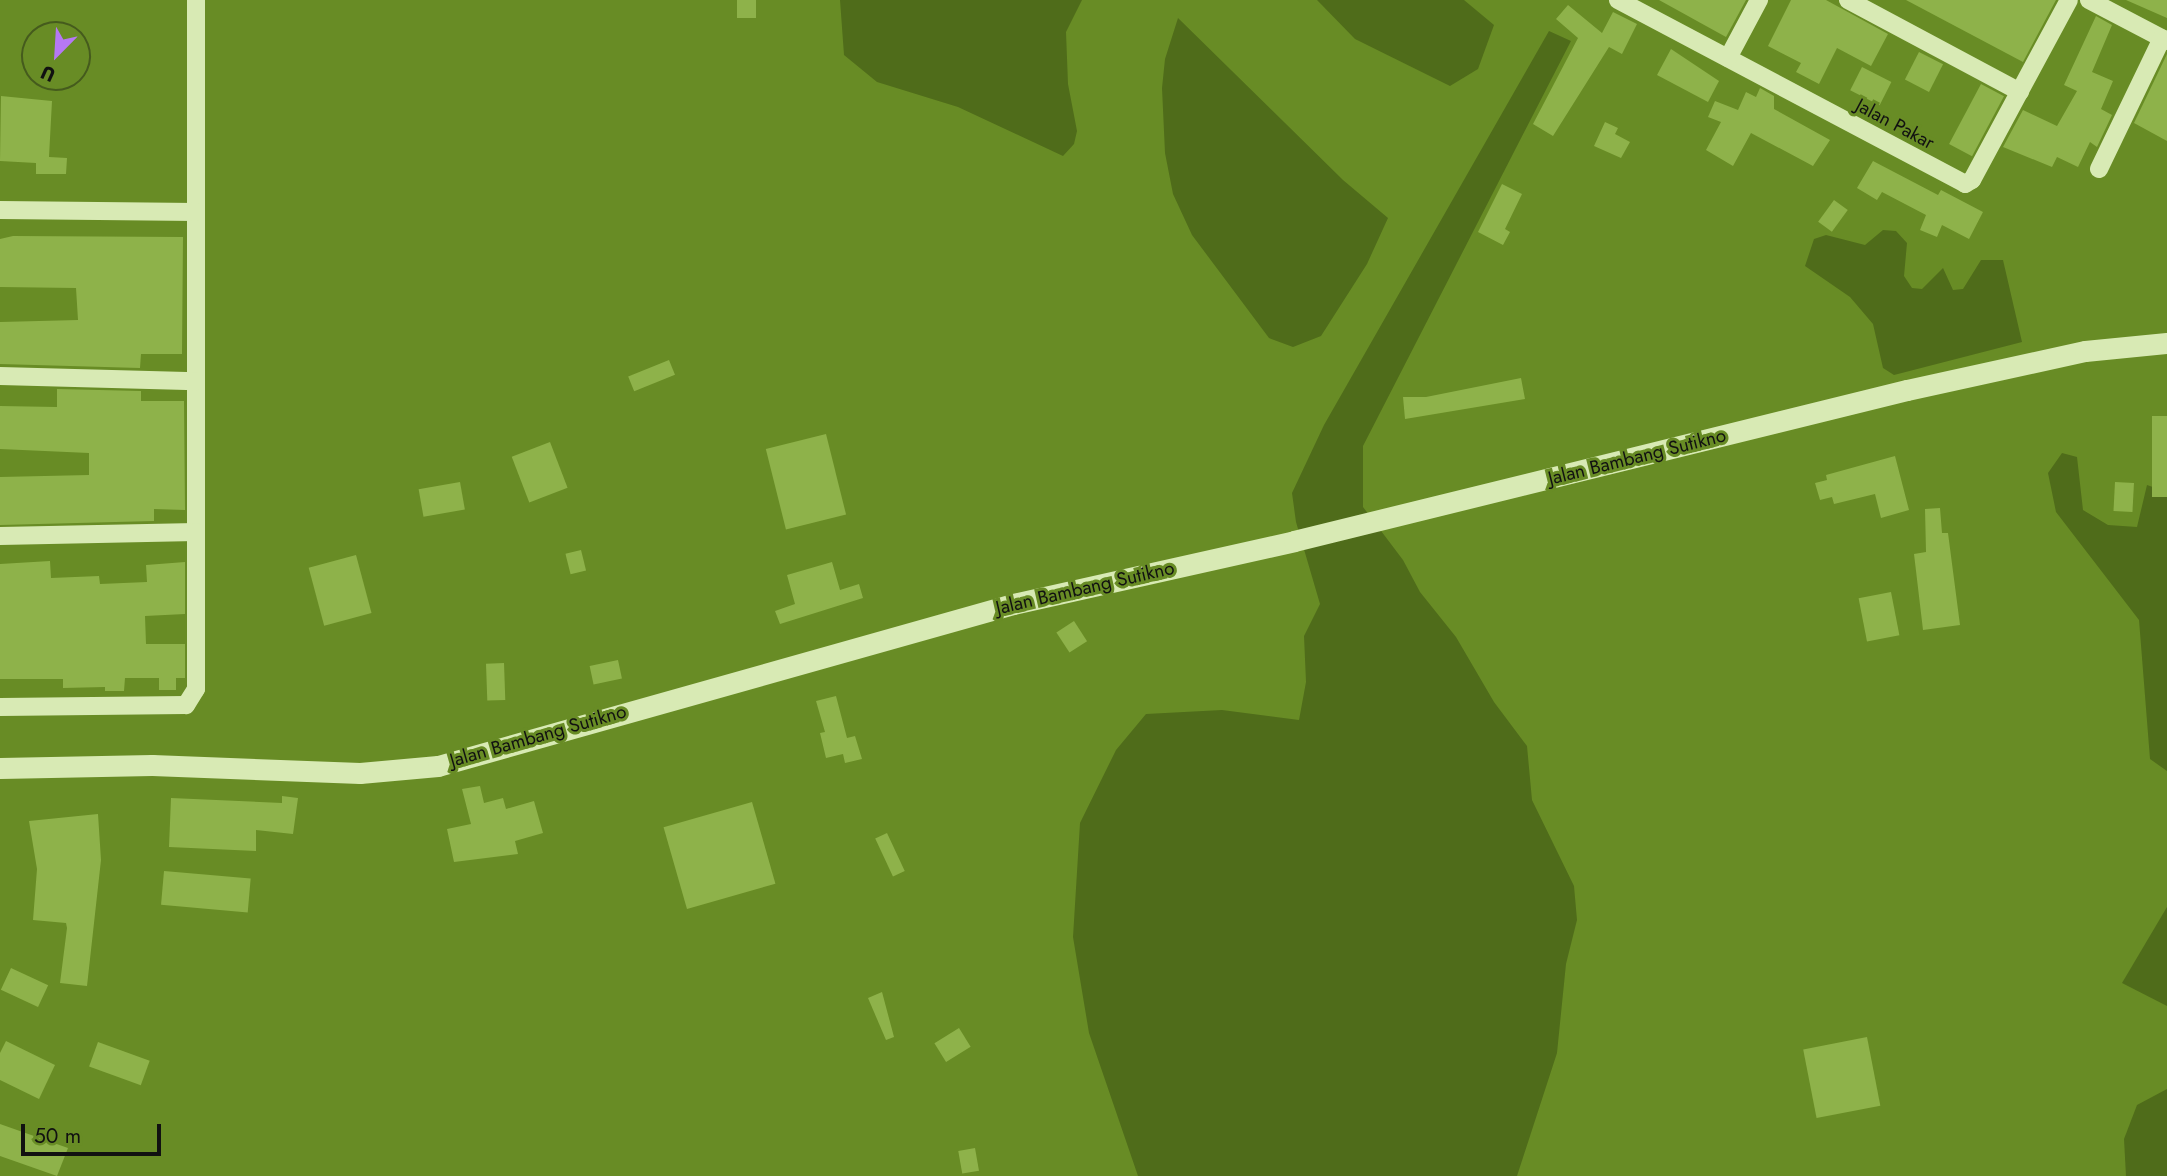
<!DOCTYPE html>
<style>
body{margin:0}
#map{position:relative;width:2167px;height:1176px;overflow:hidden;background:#688c25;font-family:Jost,sans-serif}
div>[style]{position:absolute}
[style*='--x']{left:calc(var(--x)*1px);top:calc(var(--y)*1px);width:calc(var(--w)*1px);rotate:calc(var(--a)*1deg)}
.water>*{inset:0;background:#4f6c1a}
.building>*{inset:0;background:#8eb24a;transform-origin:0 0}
.minor>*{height:18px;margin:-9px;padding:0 9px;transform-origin:9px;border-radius:9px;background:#d8eab4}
.tertiary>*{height:21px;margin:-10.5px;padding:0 10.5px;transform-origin:10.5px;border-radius:10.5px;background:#d8eab4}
span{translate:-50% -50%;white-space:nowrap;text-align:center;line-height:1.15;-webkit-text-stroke:6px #688c25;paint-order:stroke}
.street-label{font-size:19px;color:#111}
.north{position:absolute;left:21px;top:21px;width:70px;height:70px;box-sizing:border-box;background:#688c25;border:2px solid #455b1d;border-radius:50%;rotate:204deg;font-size:19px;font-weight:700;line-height:28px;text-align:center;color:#111}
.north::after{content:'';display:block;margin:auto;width:24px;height:32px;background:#b678f4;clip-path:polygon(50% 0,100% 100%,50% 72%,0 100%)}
.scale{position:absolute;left:21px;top:1124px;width:140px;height:32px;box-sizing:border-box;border:4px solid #111;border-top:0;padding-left:9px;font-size:21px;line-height:24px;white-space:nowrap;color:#111;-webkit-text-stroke:5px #688c25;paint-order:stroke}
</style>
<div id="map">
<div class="water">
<i style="clip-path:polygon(840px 0,1082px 0,1066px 32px,1068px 84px,1077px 131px,1074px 144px,1063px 156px,958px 107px,877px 82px,844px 55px)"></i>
<i style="clip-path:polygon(1317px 0,1464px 0,1494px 25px,1478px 69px,1450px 86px,1355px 39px)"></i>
<i style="clip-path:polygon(1178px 18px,1343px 180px,1388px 218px,1367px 264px,1321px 336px,1293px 347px,1269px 338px,1192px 235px,1173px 194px,1165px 153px,1162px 88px,1165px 59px)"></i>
<i style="clip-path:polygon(1549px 31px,1571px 41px,1363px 446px,1363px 507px,1403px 560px,1420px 592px,1456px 637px,1494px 702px,1527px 746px,1532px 800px,1574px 886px,1577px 920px,1566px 964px,1557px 1053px,1517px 1176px,1138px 1176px,1089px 1033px,1073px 937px,1080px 823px,1116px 750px,1146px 714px,1222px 710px,1299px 720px,1306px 682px,1304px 636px,1320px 604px,1296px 522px,1292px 493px,1324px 425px)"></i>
<i style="clip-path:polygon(1883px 230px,1896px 231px,1907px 243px,1904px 276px,1912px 288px,1922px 289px,1943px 268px,1953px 290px,1963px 289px,1981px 260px,2003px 260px,2022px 342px,1894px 375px,1883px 368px,1873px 324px,1850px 297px,1805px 266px,1814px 239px,1826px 235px,1865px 245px)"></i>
<i style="clip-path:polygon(2062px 453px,2077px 457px,2083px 510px,2108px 525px,2137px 527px,2147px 485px,2167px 492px,2167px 771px,2150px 759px,2139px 620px,2056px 512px,2048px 473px)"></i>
<i style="clip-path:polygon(2167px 907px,2167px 1006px,2122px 983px)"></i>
<i style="clip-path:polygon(2167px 1089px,2167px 1176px,2126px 1176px,2124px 1139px,2137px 1105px)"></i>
</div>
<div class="building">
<i style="left:737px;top:0;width:19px;height:18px"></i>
<i style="clip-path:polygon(1659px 0,1746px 0,1726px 37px)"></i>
<i style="clip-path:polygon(1791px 0,1826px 0,1888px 34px,1871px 66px,1837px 48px,1819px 84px,1796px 72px,1801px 63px,1768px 46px)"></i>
<i style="clip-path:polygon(1906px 0,2056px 0,2023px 62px)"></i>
<i style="clip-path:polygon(2126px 0,2167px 0,2167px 18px)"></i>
<i style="clip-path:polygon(1568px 5px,1602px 33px,1613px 12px,1637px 24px,1622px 54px,1609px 47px,1553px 136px,1533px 124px,1578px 38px,1556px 19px)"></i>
<i style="clip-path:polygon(2096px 16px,2112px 25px,2092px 72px,2113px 81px,2101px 109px,2112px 115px,2097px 147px,2090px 142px,2078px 167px,2057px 157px,2052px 167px,2003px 147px,2023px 110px,2057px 126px,2077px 91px,2064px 85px)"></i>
<i style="clip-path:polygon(1671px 49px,1719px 81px,1708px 102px,1657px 75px)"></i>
<i style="left:1919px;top:52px;width:27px;height:31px;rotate:27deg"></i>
<i style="clip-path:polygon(2167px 54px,2167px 141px,2134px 123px)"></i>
<i style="left:1862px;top:67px;width:33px;height:26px;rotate:27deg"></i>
<i style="left:1981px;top:84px;width:26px;height:68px;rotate:28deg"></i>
<i style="clip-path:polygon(1760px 88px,1774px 96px,1774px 109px,1830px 140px,1813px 166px,1751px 133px,1733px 166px,1706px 150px,1721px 122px,1708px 117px,1715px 101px,1738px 110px,1746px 92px,1756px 97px)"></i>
<i style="clip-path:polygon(1px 96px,52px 101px,49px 157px,67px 158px,66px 174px,36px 174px,36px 163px,0 161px)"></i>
<i style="clip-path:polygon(1605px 122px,1618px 128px,1615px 134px,1630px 142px,1621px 158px,1594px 146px)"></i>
<i style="clip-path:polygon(1873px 161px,1938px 195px,1941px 190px,1983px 212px,1969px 239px,1942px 225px,1937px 237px,1920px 230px,1926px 215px,1882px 192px,1877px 200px,1857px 188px)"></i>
<i style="clip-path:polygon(1502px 184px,1522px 194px,1505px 229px,1510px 232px,1503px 245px,1478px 232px)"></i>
<i style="left:1834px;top:200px;width:17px;height:27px;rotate:36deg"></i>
<i style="clip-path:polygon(13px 236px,183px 237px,182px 354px,141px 354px,140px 368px,0 364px,0 322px,78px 320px,76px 288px,0 287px,0 239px)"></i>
<i style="left:669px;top:360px;width:16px;height:44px;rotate:68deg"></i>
<i style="clip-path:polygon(1521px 378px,1525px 399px,1405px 419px,1403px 397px,1426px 397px)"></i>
<i style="clip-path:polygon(57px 389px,141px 391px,141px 401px,184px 401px,185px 510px,154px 509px,154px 521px,0 525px,0 477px,89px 475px,89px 453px,0 449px,0 406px,57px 407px)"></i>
<i style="left:2152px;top:416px;width:15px;height:81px"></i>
<i style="left:826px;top:434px;width:83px;height:62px;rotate:76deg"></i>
<i style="left:550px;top:442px;width:49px;height:41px;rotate:69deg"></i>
<i style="clip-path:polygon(1895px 456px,1909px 510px,1881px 518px,1875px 494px,1834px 504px,1832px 497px,1820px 500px,1815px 483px,1827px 480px,1826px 475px)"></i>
<i style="left:460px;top:482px;width:28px;height:42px;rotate:80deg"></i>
<i style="left:2115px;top:482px;width:19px;height:29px;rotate:3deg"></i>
<i style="clip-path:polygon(1940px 508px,1942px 533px,1948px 533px,1960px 625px,1923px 630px,1914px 554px,1926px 552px,1925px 509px)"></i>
<i style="left:581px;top:550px;width:21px;height:16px;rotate:76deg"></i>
<i style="left:356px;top:555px;width:60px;height:49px;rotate:75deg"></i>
<i style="clip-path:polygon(50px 561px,51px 578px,99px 576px,100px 584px,147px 582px,146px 565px,185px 562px,185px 614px,145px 616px,146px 644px,185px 644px,185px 678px,176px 678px,176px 690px,159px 690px,159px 678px,125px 678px,124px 691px,105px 691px,105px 687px,63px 688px,63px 679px,0 679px,0 564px)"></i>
<i style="clip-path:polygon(832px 562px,840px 590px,859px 584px,863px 598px,780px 624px,775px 611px,795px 604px,787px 575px)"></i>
<i style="left:1891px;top:592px;width:44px;height:33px;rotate:79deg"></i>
<i style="left:1074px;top:621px;width:24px;height:21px;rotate:57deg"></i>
<i style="left:618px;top:660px;width:19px;height:29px;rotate:78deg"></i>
<i style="left:504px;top:663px;width:37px;height:18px;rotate:88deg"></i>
<i style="clip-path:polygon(836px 696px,847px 738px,855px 736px,862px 759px,845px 763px,843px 754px,826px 758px,820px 733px,825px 732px,816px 701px)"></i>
<i style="clip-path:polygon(480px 786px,484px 803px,503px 798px,506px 809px,534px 801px,543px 833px,515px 841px,518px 854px,454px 862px,447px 829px,471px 824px,462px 789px)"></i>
<i style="clip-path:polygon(282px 796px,298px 798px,293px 834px,256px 830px,256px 851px,169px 847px,171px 798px,282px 803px)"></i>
<i style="left:752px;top:802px;width:85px;height:92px;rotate:74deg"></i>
<i style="clip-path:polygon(98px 814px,101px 860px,87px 986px,60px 983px,67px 928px,66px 923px,33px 920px,37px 869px,29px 821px)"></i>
<i style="left:887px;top:833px;width:42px;height:13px;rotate:65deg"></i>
<i style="left:164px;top:871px;width:87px;height:34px;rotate:5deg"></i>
<i style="left:11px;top:968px;width:41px;height:24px;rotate:25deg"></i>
<i style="clip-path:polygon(882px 992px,894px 1037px,886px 1040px,868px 998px)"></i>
<i style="left:959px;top:1028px;width:22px;height:29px;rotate:58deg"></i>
<i style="left:1867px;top:1037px;width:70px;height:65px;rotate:79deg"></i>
<i style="clip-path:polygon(6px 1041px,55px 1065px,39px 1099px,0 1080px,0 1053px)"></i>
<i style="left:98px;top:1042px;width:55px;height:26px;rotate:20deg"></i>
<i style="clip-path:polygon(0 1124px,68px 1148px,57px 1176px,0 1156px)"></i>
<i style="left:975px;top:1148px;width:23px;height:17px;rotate:80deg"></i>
</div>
<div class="minor">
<i style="--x:196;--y:0;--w:532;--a:90"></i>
<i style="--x:1618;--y:0;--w:393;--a:27.9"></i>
<i style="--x:1965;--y:184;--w:8;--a:-30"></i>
<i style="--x:1972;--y:180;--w:204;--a:-61.7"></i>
<i style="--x:1848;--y:0;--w:195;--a:28.1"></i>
<i style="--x:2089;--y:0;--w:88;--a:27.7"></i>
<i style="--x:1728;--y:58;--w:66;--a:-61.9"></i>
<i style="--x:2099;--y:169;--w:145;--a:-64.3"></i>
<i style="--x:0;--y:210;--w:196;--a:0.6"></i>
<i style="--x:0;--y:376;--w:196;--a:1.5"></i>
<i style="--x:0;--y:536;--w:196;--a:-1.2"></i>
<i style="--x:196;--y:532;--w:157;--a:90"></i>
<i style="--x:196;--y:689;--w:19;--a:122"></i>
<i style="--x:186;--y:705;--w:186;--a:179.4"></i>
</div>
<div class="tertiary">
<i style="--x:0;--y:768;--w:152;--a:-1.1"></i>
<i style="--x:152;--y:765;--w:208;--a:2.2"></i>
<i style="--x:360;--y:773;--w:78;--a:-5.1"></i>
<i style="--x:438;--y:766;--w:597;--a:-15.73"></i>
<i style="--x:1013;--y:604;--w:288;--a:-12.6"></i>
<i style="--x:1294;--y:541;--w:631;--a:-13.84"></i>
<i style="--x:1907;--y:390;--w:182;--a:-12.4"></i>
<i style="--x:2085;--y:351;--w:82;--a:-5.6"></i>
</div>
<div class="street-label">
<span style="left:1895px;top:124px;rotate:28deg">Jalan Pakar</span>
<span style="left:1637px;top:457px;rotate:-14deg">Jalan Bambang Sutikno</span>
<span style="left:1085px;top:588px;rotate:-13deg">Jalan Bambang Sutikno</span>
<span style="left:538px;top:736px;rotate:-16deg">Jalan Bambang Sutikno</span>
</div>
<div class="north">U</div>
<div class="scale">50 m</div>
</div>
